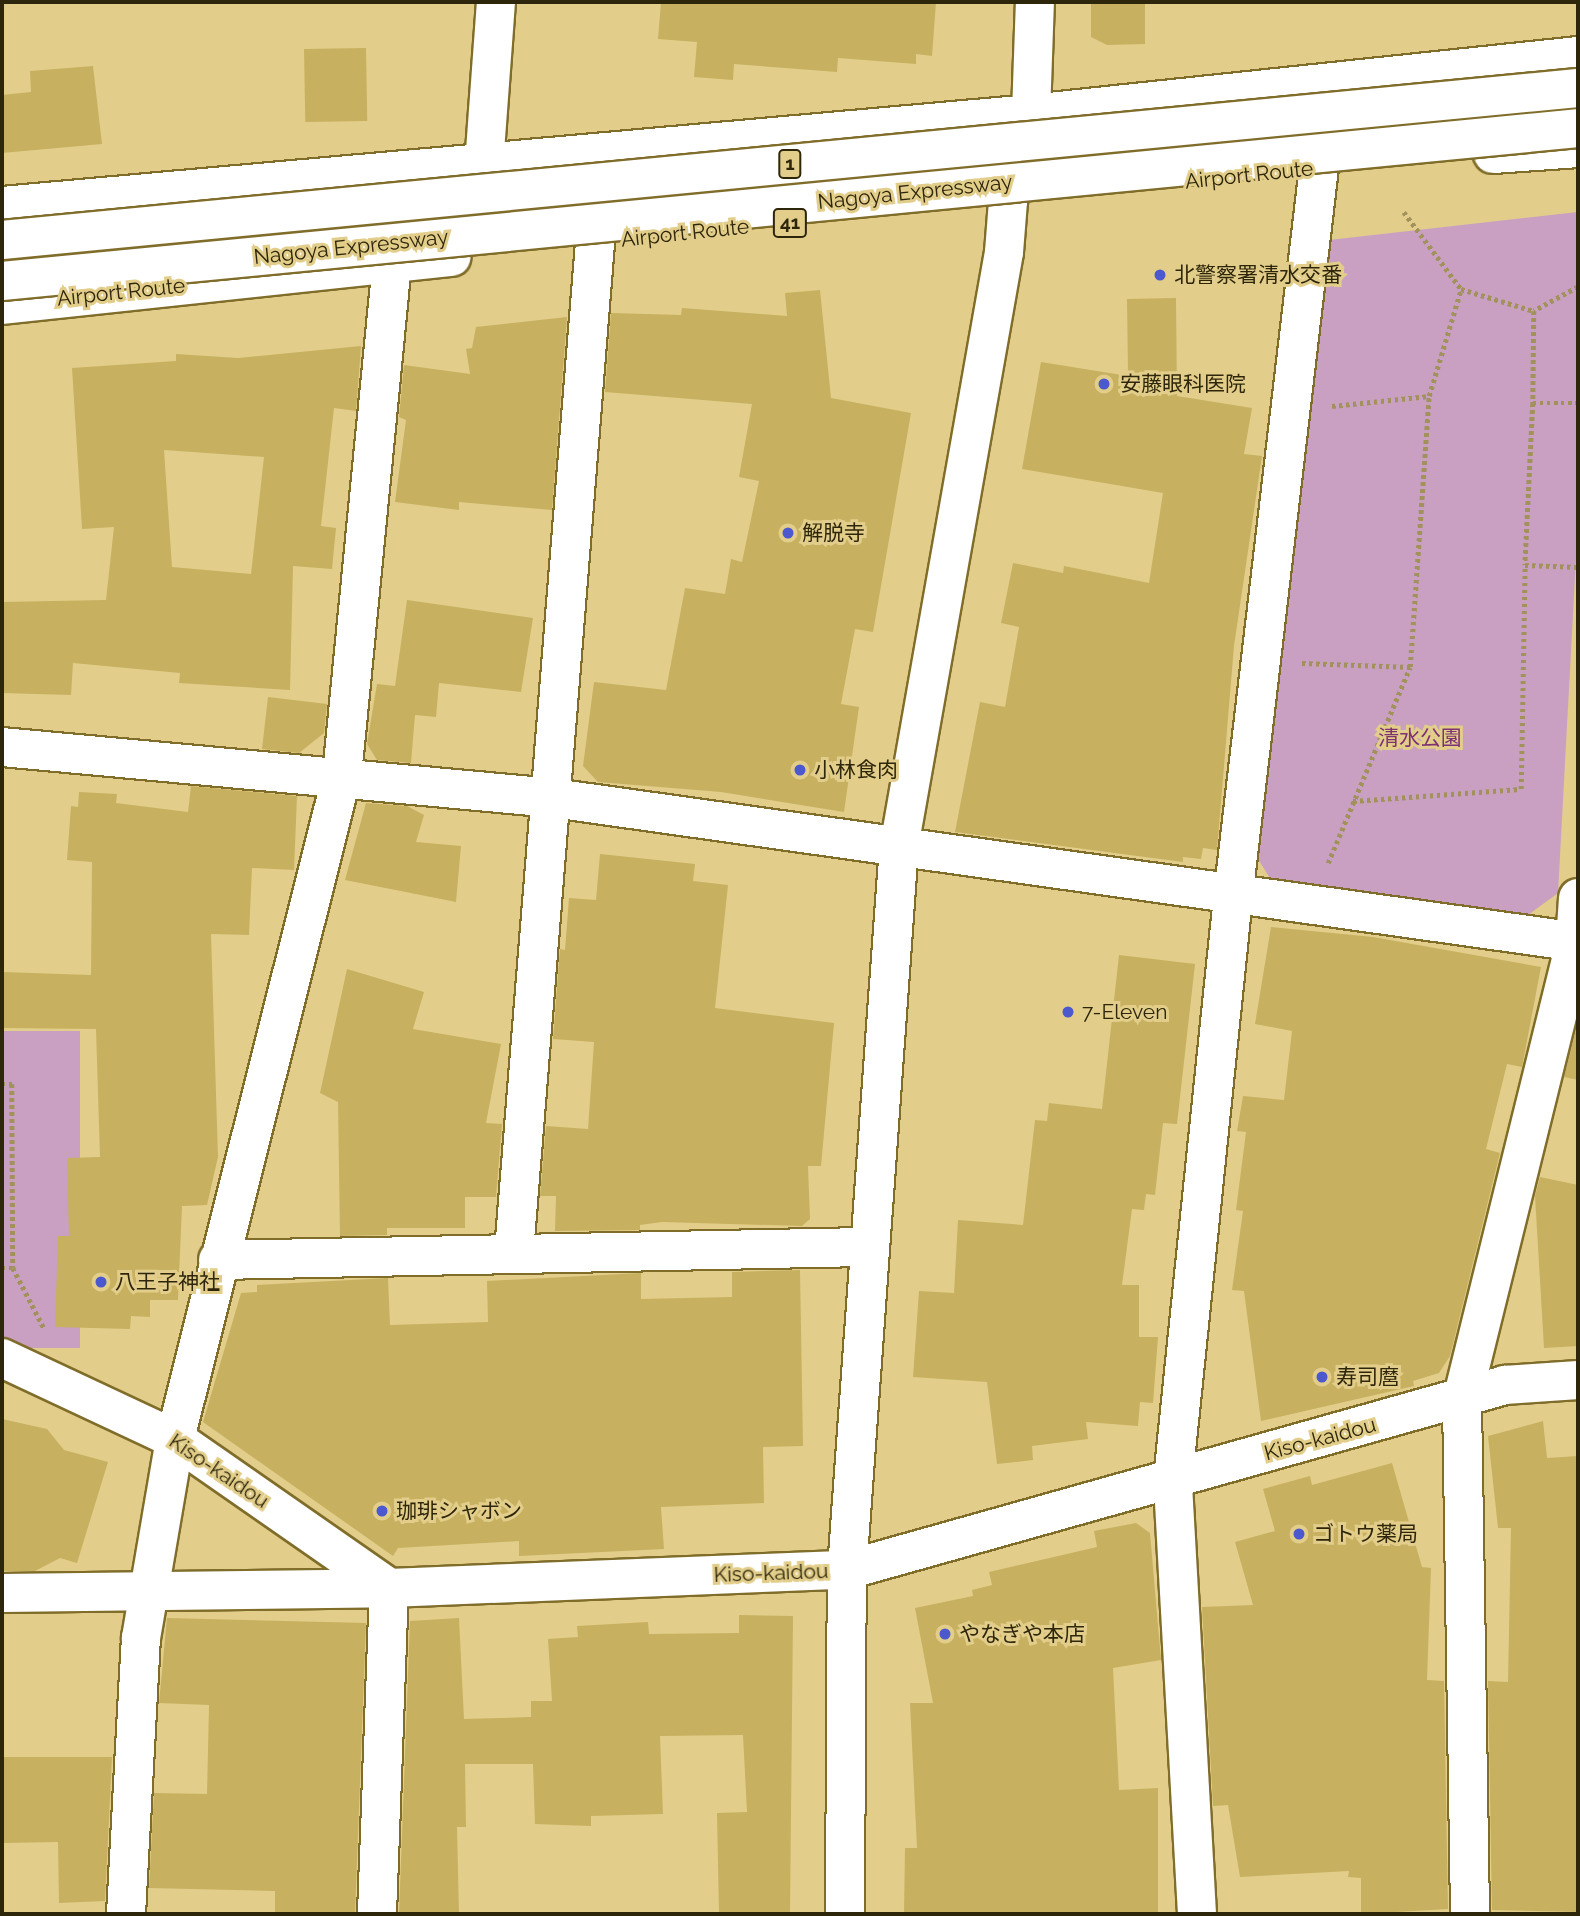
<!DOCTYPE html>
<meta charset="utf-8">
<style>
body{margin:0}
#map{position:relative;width:1580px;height:1916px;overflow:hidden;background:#e2ce8a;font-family:Raleway,"Noto Sans JP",sans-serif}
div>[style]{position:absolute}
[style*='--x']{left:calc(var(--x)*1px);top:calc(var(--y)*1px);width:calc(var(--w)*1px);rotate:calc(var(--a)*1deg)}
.green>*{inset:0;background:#c9a0c1;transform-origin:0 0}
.building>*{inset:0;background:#c7b05f;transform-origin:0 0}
.path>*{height:4.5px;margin-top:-2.25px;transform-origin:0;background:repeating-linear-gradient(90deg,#a1915b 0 3.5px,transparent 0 7px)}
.roads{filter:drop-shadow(2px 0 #806d2a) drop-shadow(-2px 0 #806d2a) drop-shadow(0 2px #806d2a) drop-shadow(0 -2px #806d2a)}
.minor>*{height:38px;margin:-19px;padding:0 19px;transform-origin:19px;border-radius:19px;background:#fff}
.highway>*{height:38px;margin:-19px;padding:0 19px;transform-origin:19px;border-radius:19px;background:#fff}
.bridges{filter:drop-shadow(2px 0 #806d2a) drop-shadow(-2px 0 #806d2a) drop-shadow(0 2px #806d2a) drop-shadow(0 -2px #806d2a)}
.highway-bridge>*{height:38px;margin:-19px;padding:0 19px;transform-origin:19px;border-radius:19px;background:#fff}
.dots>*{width:19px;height:19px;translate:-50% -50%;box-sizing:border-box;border:4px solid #e2ce8a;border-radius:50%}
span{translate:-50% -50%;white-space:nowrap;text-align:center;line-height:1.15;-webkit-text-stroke:6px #e2ce8a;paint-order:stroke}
.shield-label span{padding:2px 5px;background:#e2ce8a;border:2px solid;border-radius:5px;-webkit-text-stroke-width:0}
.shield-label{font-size:19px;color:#2e260a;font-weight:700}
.street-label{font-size:21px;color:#2e260a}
.poi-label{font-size:21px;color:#2e260a}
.left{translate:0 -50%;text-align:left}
.park-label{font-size:21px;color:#7e3173}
.frame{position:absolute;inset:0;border:4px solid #2e260a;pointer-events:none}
</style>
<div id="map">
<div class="green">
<i style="clip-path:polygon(1578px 212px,1578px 521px,1558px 893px,1528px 915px,1273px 883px,1258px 859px,1329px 240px)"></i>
<i style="left:80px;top:1031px;width:317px;height:78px;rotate:90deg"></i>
</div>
<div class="building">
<i style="clip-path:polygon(661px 2px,936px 2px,932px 56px,916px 54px,916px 64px,838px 58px,837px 72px,734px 64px,733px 80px,694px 77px,697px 42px,658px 39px)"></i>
<i style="clip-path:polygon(1091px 2px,1145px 2px,1145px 44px,1107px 45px,1091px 37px)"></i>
<i style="left:366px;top:48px;width:73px;height:62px;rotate:89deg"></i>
<i style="clip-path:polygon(93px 66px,102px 144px,2px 153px,2px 95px,31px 92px,30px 71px)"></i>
<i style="clip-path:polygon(820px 290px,831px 398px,911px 413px,873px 632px,855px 629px,841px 704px,859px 707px,844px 812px,721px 792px,598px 782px,583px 766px,594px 682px,666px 690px,685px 588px,725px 594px,731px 559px,742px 562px,759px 481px,739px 477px,752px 404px,605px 392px,611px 313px,681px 315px,682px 308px,787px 316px,785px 293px)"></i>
<i style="clip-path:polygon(1176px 298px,1177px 396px,1252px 408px,1244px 454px,1262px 456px,1234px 646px,1217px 850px,1203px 848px,1201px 859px,1183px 857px,1183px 862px,955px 832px,980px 702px,1005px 707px,1019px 627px,1001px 623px,1013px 563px,1063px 573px,1064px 566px,1149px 583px,1163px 493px,1022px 469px,1041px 362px,1128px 376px,1127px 299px)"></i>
<i style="clip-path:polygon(567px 317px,552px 510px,459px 502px,459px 510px,395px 502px,406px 420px,399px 417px,404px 365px,470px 374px,466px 349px,472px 348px,476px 327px)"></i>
<i style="clip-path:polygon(evenodd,361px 346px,356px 411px,334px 408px,321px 526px,336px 528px,332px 569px,293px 566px,290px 690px,179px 683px,180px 673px,73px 663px,71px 695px,2px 693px,2px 602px,106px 600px,114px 527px,82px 529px,72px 368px,176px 361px,176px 354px,238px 358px,361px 346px,164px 450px,264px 457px,251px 574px,172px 567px,164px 450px)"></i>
<i style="clip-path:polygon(407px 600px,533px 618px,521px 692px,439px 683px,436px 717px,415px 715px,411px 763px,377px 760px,367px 744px,377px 684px,395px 686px)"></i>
<i style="clip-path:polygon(268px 697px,327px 704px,324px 733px,299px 753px,262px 749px)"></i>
<i style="clip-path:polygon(191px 786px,297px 796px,294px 870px,252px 868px,249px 935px,211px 934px,218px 1157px,207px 1205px,182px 1206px,178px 1300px,150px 1300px,150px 1317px,131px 1316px,130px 1329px,55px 1327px,58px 1236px,69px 1236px,67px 1158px,100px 1157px,96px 1029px,2px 1028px,2px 972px,91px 975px,92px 862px,67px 860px,71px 806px,78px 807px,79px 792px,117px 794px,116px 803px,188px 812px)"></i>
<i style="clip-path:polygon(366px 803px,407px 806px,424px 815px,416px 842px,461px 846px,456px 902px,345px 880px)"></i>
<i style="clip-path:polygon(600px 854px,695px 864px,693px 881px,728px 885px,715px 1008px,834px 1023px,821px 1166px,808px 1166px,810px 1219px,802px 1226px,662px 1222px,640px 1225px,640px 1230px,555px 1231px,556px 1196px,540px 1196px,546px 1126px,588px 1129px,594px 1042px,553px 1039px,560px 949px,565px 950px,569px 898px,596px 900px)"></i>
<i style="clip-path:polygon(1271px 927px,1373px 937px,1541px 967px,1522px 1067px,1507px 1064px,1486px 1149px,1500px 1153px,1450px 1356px,1439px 1373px,1413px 1381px,1414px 1386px,1261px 1421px,1244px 1291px,1232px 1290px,1243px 1211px,1236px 1210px,1246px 1132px,1237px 1131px,1243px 1096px,1284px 1100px,1292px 1031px,1255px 1024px)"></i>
<i style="clip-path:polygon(1119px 955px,1195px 964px,1177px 1124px,1163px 1123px,1155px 1195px,1146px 1194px,1144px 1210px,1132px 1209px,1122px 1285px,1139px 1285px,1139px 1337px,1158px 1337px,1153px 1403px,1140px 1402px,1138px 1426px,1086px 1422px,1088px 1439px,1032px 1446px,1033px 1460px,997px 1464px,987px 1382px,913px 1377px,919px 1291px,954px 1293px,958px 1220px,1023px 1225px,1035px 1120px,1047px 1121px,1049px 1103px,1102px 1109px)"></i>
<i style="clip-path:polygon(347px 969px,424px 992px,413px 1029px,501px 1044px,486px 1123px,502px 1124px,496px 1197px,465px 1197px,465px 1228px,387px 1228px,387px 1235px,340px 1236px,338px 1102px,320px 1093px)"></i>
<i style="clip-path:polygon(1578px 1022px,1578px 1080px,1564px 1077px)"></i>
<i style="clip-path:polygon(1540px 1177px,1578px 1185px,1578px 1346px,1544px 1348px,1535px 1196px)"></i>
<i style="clip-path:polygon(800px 1270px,803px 1446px,763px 1447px,764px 1503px,661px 1507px,664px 1549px,519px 1556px,519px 1541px,398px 1548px,393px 1556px,203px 1422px,241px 1293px,257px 1292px,257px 1285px,388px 1278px,390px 1325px,488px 1322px,487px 1281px,641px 1273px,641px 1299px,732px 1297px,732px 1272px)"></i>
<i style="clip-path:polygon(2px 1419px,47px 1429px,64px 1450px,108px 1462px,77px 1563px,60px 1558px,35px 1571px,2px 1571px)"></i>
<i style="clip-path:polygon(1543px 1421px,1547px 1458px,1578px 1456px,1578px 1912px,1492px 1910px,1488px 1681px,1508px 1682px,1511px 1528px,1498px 1528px,1488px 1436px)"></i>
<i style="clip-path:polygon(1392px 1463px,1422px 1567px,1431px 1568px,1427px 1680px,1444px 1681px,1448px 1909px,1361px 1914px,1361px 1878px,1348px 1877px,1349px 1871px,1240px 1877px,1228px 1805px,1213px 1806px,1202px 1607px,1253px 1605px,1235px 1542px,1275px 1531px,1263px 1489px,1310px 1476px,1312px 1485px)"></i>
<i style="clip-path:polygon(1136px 1523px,1150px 1533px,1161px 1660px,1113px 1668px,1119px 1790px,1158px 1788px,1158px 1914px,904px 1914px,905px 1848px,917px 1848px,910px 1703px,933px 1703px,915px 1608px,973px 1596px,972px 1590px,992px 1585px,989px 1572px,1097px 1547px,1094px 1531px)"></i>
<i style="clip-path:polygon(739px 1615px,793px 1616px,790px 1914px,719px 1914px,717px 1813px,747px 1812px,743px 1735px,660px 1736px,663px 1814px,591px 1816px,591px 1826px,535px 1824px,533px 1764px,465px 1764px,466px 1827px,457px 1827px,459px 1914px,399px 1914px,410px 1621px,459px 1618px,464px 1719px,531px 1717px,531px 1701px,552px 1701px,548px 1639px,578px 1637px,577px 1626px,648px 1622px,649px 1634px,739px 1633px)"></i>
<i style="clip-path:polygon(167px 1618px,366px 1623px,355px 1914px,275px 1914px,275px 1891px,149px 1888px,154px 1793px,207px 1794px,209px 1705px,159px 1703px)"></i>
<i style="clip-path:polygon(2px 1757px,112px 1757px,105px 1901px,59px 1903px,58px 1842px,2px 1843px)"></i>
</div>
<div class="path">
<i style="--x:1404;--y:212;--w:96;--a:53.5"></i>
<i style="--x:1578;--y:287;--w:50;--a:151.4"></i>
<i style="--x:1534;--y:311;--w:92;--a:90.6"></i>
<i style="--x:1533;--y:403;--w:45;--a:0"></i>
<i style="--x:1533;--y:403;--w:162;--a:92.8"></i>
<i style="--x:1525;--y:565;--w:53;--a:2.2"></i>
<i style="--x:1332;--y:406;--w:98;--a:-5.9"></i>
<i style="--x:1429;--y:396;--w:112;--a:-73.3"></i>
<i style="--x:1461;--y:289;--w:76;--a:16.8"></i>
<i style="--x:1302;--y:663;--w:108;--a:2.1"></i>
<i style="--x:1410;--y:667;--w:272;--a:-86"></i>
<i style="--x:1353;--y:801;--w:168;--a:-4.1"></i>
<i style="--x:1521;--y:789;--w:224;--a:-89"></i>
<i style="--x:1328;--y:863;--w:212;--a:-67.3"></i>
<i style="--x:2;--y:1084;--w:10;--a:0"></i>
<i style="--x:12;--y:1084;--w:184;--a:89.7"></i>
<i style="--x:13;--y:1268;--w:68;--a:62.7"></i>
<i style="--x:2;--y:1268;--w:11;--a:0"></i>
</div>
<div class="roads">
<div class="minor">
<i style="--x:484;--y:165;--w:163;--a:-85.8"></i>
<i style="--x:2;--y:747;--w:553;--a:5.29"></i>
<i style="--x:553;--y:798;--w:1035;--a:8"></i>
<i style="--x:514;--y:1252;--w:1013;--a:-85.41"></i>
<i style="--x:218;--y:1260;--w:649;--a:-1.15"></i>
<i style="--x:2;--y:1358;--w:191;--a:25.1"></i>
<i style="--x:175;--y:1439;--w:261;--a:34.8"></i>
<i style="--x:2;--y:1593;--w:387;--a:-0.7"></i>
<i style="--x:389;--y:1588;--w:458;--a:-2.3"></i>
<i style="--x:847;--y:1570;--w:684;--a:-15.7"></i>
<i style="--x:1505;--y:1385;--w:73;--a:-3.9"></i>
<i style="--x:126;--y:1914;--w:276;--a:-86.9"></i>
<i style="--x:141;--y:1638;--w:202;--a:-80.3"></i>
<i style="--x:175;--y:1439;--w:685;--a:-75.88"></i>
<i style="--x:342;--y:775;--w:514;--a:-84.42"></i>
<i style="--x:377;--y:1914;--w:326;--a:-87.9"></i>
<i style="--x:845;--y:1914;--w:344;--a:-89.7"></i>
<i style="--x:847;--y:1570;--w:725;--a:-85.89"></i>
<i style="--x:899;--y:847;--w:604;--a:-79.99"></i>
<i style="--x:1004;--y:252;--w:51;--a:-85.5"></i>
<i style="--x:1008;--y:201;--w:90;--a:-75.2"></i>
<i style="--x:1031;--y:114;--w:112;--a:-88"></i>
<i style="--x:1197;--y:1914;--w:436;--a:-93.2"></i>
<i style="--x:1173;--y:1479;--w:585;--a:-84.11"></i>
<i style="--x:1233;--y:897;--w:735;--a:-83.28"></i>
<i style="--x:1470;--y:1914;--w:514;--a:-90.89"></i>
<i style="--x:1462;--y:1400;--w:472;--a:-76.1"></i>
<i style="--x:1575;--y:942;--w:44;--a:-86.1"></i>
</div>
<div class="highway">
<i style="--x:1493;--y:154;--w:85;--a:-4"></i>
<i style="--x:2;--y:206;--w:1033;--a:-5.11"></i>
<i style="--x:1031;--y:114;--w:550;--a:-6.05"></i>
<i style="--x:2;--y:305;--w:452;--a:-6.1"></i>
</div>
</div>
<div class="bridges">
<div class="highway-bridge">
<i style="--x:2;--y:240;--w:1583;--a:-5.51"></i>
<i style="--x:2;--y:281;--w:1583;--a:-5.54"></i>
</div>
</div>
<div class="dots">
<i style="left:1160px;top:275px;background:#4b58ce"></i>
<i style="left:1104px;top:384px;background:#4b58ce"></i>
<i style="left:788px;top:533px;background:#4b58ce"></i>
<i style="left:800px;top:770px;background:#4b58ce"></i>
<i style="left:1068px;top:1012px;background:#4b58ce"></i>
<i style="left:101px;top:1282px;background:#4b58ce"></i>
<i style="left:1322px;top:1377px;background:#4b58ce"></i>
<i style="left:382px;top:1511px;background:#4b58ce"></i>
<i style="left:1299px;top:1534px;background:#4b58ce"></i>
<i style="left:945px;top:1634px;background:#4b58ce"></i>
</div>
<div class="shield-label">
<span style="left:790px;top:164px">1</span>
<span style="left:790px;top:223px">41</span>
</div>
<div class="street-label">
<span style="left:1249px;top:175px;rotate:-6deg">Airport Route</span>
<span style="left:915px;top:192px;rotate:-6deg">Nagoya Expressway</span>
<span style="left:685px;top:233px;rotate:-6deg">Airport Route</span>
<span style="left:351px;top:247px;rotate:-6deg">Nagoya Expressway</span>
<span style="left:121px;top:292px;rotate:-6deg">Airport Route</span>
<span style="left:1320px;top:1439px;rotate:-15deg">Kiso-kaidou</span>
<span style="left:219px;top:1471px;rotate:34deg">Kiso-kaidou</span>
<span style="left:771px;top:1573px;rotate:-2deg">Kiso-kaidou</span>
</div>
<div class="poi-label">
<span class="left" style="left:1174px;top:275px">北警察署清水交番</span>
<span class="left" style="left:1120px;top:384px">安藤眼科医院</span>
<span class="left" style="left:802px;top:533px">解脱寺</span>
<span class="left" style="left:814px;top:770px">小林食肉</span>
<span class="left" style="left:1082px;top:1012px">7-Eleven</span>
<span class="left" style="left:115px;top:1282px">八王子神社</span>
<span class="left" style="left:1336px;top:1377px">寿司麿</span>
<span class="left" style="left:396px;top:1511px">珈琲シャボン</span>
<span class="left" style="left:1313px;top:1534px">ゴトウ薬局</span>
<span class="left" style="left:959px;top:1634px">やなぎや本店</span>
</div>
<div class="park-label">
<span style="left:1420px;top:738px">清水公園</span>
</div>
<div class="frame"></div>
</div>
